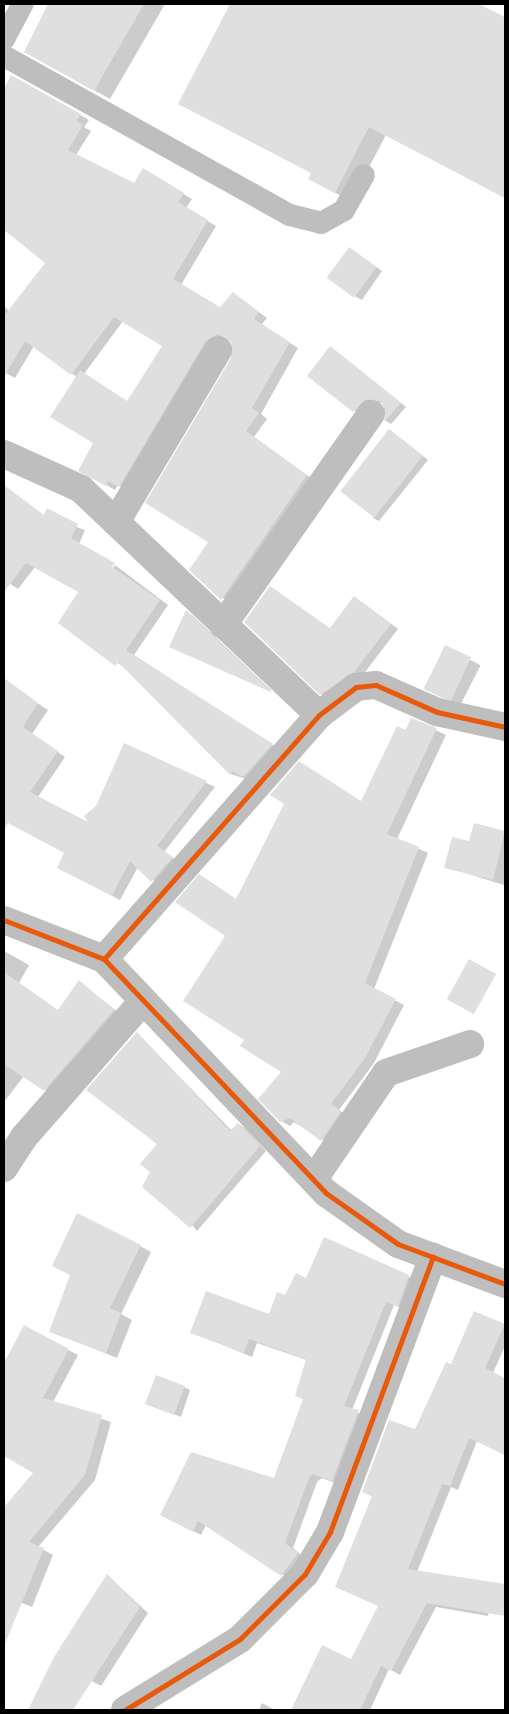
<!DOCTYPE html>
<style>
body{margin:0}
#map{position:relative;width:509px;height:1714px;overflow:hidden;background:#fff;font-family:"Work Sans",sans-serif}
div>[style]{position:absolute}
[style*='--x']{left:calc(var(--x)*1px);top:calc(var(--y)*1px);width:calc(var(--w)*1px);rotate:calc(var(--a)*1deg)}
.shadow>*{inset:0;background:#0003;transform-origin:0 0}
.building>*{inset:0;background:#dfdfdf;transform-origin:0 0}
.service>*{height:22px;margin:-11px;padding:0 11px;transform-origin:11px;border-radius:11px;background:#bebebe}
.minor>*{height:28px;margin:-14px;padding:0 14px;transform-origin:14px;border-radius:14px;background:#bebebe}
.cycleway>*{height:5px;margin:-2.5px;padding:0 2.5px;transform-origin:2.5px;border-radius:2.5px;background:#e8590c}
span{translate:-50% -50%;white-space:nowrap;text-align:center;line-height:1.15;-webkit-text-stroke:4px #fff;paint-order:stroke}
.frame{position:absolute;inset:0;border:5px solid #000;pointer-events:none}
</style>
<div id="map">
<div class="shadow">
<i style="clip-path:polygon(52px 4px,165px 4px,110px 99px,25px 52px)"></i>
<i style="clip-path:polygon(232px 4px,477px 4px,505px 19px,505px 198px,386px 135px,351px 201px,326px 188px,312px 173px,180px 103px)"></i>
<i style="clip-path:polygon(evenodd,12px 77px,89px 120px,84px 127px,91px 131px,76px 155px,135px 184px,143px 170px,192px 199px,186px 208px,216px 226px,181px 285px,221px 309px,233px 293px,267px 318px,261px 325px,298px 348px,261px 414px,267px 419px,254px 437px,315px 481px,230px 604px,190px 569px,210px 542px,235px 350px,229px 339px,213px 347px,128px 491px,118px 485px,115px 490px,80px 470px,94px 443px,77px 377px,34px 346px,15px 378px,4px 372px,4px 306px,9px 311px,47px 263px,4px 228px,4px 92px,12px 77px,123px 321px,164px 345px,128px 402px,84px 374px,123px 321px)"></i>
<i style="clip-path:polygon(355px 252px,382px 271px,362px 300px,356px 297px)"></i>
<i style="clip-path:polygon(336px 351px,406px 407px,391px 424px,386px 421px,383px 403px,371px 402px,360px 414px,309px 376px)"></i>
<i style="clip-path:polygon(390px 431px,428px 460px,379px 521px,373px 518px)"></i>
<i style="clip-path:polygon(4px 492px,45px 516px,85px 530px,79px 544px,110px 573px,115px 565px,168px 605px,134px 655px,280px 750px,252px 781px,231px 774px,125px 668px,60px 623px,80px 591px,35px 567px,18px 589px,4px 580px)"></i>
<i style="clip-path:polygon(362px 602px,398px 629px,362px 676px,329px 698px,321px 694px,330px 629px)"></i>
<i style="clip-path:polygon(186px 612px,192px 615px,272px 691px,174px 648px)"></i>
<i style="left:445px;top:647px;width:40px;height:46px;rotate:27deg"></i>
<i style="clip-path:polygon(4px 681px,48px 710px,32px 734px,65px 757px,38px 797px,92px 826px,125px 745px,215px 787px,164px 852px,180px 863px,160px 886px,138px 867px,120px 900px,67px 872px,66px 852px,4px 817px,4px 776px,15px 753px,4px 746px)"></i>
<i style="clip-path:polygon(412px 719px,446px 735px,397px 839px,428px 853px,374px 989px,404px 1005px,374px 1063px,339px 1110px,350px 1118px,331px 1145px,294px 1122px,290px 1126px,281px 1121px,282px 1072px,245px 1039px,227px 935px,237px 900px,362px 802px)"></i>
<i style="clip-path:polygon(475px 824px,505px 832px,504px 885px,446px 867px,470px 843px)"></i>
<i style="clip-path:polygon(4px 951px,29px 965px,19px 983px,58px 1011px,79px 982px,123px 1016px,54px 1095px,24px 1076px,4px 1102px)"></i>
<i style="clip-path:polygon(137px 1033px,232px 1131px,238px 1124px,245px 1128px,266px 1151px,197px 1231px,151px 1172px,159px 1143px)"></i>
<i style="clip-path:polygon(324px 1238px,417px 1281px,406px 1310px,394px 1305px,352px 1410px,366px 1416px,340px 1485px,322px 1478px,317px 1482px,293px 1548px,305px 1558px,289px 1579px,206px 1525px,201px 1535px,169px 1519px,274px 1480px,304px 1399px,307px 1360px,257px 1343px,252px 1357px,192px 1332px,270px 1316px,307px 1280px)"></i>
<i style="clip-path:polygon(140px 1246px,151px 1252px,121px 1314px,132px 1320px,117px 1358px,50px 1331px)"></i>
<i style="clip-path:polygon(474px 1312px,505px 1326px,505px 1346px,493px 1373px,505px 1379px,505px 1455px,477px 1441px,458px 1490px,451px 1487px,417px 1572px,493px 1587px,488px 1616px,436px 1607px,400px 1675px,389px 1669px,370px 1710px,332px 1710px,308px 1700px,351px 1661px,380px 1607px,373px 1497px,363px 1492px,415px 1430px,451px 1366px)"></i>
<i style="clip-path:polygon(24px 1327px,78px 1355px,53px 1402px,111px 1422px,95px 1480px,38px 1547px,53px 1555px,32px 1607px,4px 1596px,4px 1509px,35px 1473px,4px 1455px,4px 1366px)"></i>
<i style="clip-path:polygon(184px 1387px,190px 1390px,181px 1417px,153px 1406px)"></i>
<i style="clip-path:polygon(108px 1576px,148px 1613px,101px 1686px,92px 1681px)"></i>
<i style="clip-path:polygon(262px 1703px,275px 1710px,259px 1710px)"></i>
</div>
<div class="building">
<i style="clip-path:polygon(48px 4px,144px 4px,94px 91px,24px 52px)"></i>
<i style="clip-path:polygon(230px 4px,479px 4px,505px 17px,505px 198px,369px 127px,335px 193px,308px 179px,311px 173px,178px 104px)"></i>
<i style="clip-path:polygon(11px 75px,81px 114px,76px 121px,83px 125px,68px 150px,134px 183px,143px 168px,184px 193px,178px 202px,208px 220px,173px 279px,220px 307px,233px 292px,259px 312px,254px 319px,290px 342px,252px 408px,259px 413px,246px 431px,307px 475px,221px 600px,189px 570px,208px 542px,145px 503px,231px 358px,231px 342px,218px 334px,205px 342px,119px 487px,108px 481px,106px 486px,78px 471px,93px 443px,50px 417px,80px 370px,127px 401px,162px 346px,114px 317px,71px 375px,25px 341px,4px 377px,4px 316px,45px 263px,4px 230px,4px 89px)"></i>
<i style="left:349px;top:247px;width:34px;height:38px;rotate:36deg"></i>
<i style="clip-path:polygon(330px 346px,401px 403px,384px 422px,385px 408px,380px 401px,365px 400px,353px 412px,307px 376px)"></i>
<i style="left:389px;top:429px;width:43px;height:79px;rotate:38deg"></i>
<i style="clip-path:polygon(4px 485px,44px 515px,47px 508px,78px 524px,71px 538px,115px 563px,112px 567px,160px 600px,126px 650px,273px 744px,243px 777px,233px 771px,230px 775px,118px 662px,115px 666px,58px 623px,78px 592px,26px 563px,4px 592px)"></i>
<i style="clip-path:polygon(270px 586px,330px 628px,354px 596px,391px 624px,354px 672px,320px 695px,244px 622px)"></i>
<i style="clip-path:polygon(186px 610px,214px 637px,273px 693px,169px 647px)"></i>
<i style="left:445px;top:645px;width:29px;height:49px;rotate:25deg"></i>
<i style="clip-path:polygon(4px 678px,38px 703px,23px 727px,58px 751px,30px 792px,88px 822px,84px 816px,96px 806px,124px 743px,207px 781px,157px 846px,173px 857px,151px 882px,130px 861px,112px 896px,57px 868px,64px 853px,8px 823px,4px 830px)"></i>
<i style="clip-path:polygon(411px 718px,437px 728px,387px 834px,419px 847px,365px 983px,396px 999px,365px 1058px,331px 1104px,341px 1111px,321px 1141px,290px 1118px,280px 1122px,258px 1099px,281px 1072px,240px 1046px,244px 1040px,183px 1001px,225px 936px,175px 902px,199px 874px,236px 899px,284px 804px,270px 795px,299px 761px,361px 801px,397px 726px,406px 730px)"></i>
<i style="clip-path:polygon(474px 823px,505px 831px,493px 880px,444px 868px,452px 837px,469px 841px)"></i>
<i style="left:469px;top:959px;width:31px;height:46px;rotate:29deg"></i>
<i style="clip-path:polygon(4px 972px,58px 1010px,79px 980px,114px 1010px,44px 1091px,4px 1064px)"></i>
<i style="clip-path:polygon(137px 1032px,230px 1131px,238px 1123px,260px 1146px,190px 1228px,142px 1187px,150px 1172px,140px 1164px,157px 1144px,86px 1090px)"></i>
<i style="clip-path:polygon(77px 1213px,141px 1245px,110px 1308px,121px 1313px,106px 1353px,49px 1332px,70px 1275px,52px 1266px)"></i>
<i style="clip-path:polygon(324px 1237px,409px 1275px,398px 1307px,386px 1302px,344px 1406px,359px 1410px,332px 1481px,313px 1474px,309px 1478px,285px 1543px,298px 1553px,281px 1576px,198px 1521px,193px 1532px,160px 1515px,191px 1452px,274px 1478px,303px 1399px,295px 1396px,306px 1359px,249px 1339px,244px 1353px,190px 1333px,206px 1291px,269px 1314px,277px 1292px,285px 1295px,296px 1273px,306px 1278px)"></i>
<i style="clip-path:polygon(474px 1311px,505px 1324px,485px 1368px,505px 1378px,505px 1455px,469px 1438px,450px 1486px,442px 1484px,408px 1569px,505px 1584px,505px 1616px,427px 1603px,391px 1671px,381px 1666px,360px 1710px,291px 1710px,322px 1645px,351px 1659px,378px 1606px,335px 1587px,372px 1496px,362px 1492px,389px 1420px,415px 1429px,446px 1362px,451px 1364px)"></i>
<i style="clip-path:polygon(24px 1325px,69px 1349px,43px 1398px,102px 1415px,85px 1475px,29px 1542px,44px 1548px,5px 1644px,4px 1507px,33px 1473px,4px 1456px,4px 1363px)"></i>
<i style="left:156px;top:1375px;width:31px;height:31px;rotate:21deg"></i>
<i style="clip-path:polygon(107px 1574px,140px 1607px,73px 1710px,28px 1710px,54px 1657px)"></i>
</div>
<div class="service">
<i style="--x:4;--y:39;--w:40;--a:-62"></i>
<i style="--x:4;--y:56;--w:327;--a:29.1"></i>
<i style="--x:290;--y:215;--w:32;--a:14"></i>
<i style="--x:321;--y:223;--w:26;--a:-29"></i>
<i style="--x:344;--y:210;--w:40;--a:-60.3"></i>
</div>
<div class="minor">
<i style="--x:4;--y:454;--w:85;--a:24.4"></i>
<i style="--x:81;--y:489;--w:328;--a:43.5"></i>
<i style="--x:116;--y:522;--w:200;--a:-59.3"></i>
<i style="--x:223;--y:625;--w:258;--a:-55"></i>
<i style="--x:4;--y:920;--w:107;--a:21.3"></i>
<i style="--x:104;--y:959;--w:323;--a:46.5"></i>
<i style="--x:326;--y:1193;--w:88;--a:35.3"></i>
<i style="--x:398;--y:1244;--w:114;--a:20.5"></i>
<i style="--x:104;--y:959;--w:325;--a:-48.6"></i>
<i style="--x:319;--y:715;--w:46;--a:-37.1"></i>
<i style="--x:356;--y:687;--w:20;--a:-6"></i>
<i style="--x:376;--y:685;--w:67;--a:23.9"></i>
<i style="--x:437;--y:712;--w:70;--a:12.4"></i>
<i style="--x:4;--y:1168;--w:37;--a:-57"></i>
<i style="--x:24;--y:1137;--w:179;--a:-48.8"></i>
<i style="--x:314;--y:1179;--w:128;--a:-55.8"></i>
<i style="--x:386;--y:1073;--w:89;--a:-19"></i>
<i style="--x:125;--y:1710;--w:135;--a:-31.7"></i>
<i style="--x:240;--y:1639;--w:92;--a:-45"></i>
<i style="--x:305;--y:1574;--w:49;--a:-59.2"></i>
<i style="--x:330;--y:1532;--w:294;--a:-69.5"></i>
</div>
<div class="cycleway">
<i style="--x:4;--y:920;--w:107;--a:21.3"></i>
<i style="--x:104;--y:959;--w:323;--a:46.5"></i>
<i style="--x:326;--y:1193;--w:88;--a:35.3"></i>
<i style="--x:398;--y:1244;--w:114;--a:20.5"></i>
<i style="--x:104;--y:959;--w:325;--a:-48.6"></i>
<i style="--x:319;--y:715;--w:46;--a:-37.1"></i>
<i style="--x:356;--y:687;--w:20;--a:-6"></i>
<i style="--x:376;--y:685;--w:67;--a:23.9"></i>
<i style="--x:437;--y:712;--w:70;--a:12.4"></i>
<i style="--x:125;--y:1710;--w:135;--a:-31.7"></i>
<i style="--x:240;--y:1639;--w:92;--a:-45"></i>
<i style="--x:305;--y:1574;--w:49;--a:-59.2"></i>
<i style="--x:330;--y:1532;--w:294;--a:-69.5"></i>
</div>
<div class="frame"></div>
</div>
